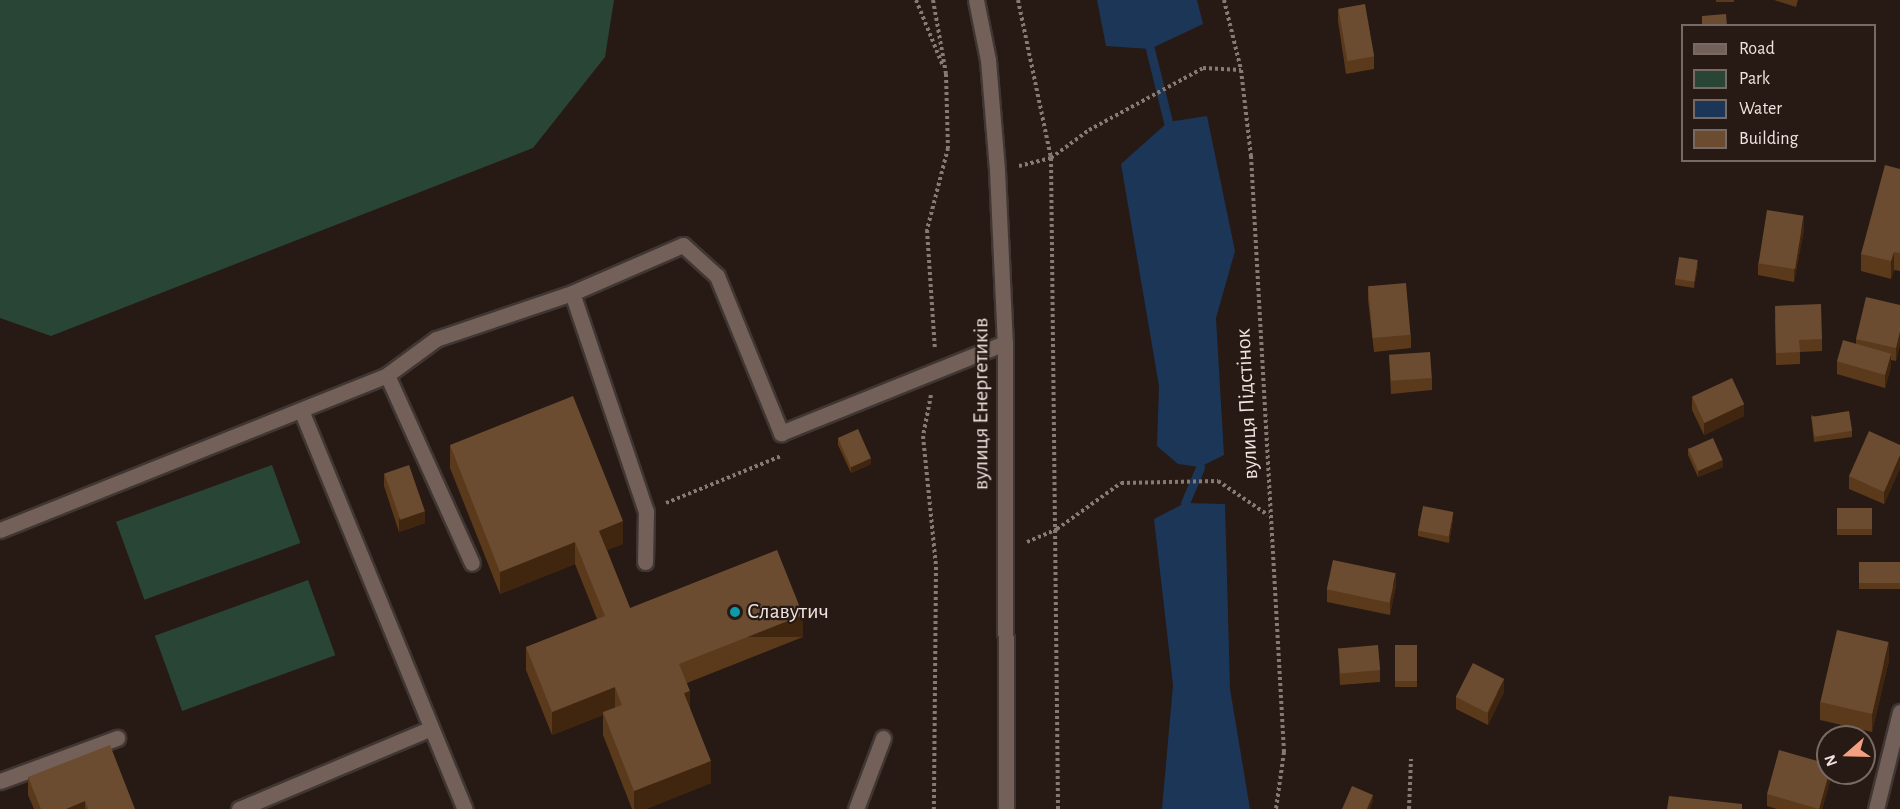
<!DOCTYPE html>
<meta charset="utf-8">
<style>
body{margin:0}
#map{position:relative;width:1900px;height:809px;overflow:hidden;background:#271913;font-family:"Alegreya Sans",sans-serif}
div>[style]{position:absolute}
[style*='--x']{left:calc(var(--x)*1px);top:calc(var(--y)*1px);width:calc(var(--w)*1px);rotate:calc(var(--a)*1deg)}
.green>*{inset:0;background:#294536;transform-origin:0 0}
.water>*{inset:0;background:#1c3658}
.stream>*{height:9px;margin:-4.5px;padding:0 4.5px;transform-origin:4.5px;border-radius:4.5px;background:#1c3658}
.path>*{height:4px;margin-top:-2px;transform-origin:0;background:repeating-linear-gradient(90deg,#867a75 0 3px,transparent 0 6px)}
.roads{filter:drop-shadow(2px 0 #403633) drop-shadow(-2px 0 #403633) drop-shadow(0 2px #403633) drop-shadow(0 -2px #403633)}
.service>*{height:15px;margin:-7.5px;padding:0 7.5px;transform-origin:7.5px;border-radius:7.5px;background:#726059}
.minor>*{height:15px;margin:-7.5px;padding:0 7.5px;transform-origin:7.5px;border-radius:7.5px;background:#726059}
.secondary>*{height:15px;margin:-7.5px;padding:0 7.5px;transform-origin:7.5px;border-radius:7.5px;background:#726059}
.wall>*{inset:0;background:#5b3a1b;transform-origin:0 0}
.shaded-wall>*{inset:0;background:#40250f;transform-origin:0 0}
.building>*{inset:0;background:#6b4c30;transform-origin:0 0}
.dots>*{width:16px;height:16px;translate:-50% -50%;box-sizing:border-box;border:3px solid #271913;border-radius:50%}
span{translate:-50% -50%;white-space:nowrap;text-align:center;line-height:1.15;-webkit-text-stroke:4.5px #271913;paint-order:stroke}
.street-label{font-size:22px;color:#eee3df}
.poi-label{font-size:22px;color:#eee3df}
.left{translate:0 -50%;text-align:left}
.legend{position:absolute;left:1681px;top:24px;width:195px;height:138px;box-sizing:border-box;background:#271913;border:2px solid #776a65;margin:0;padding:8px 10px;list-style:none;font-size:18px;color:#eee3df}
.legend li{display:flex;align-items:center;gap:12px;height:30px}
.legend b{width:30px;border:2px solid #776a65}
.north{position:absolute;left:1816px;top:725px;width:60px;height:60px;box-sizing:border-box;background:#271913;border:2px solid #776a65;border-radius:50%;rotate:250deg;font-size:16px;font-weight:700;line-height:24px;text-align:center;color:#eee3df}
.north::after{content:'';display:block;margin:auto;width:21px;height:27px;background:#f2a081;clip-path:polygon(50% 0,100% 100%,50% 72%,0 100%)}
</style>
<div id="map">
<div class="green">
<i style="clip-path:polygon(0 0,614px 0,605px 57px,533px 148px,51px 336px,0 318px)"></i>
<i style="left:272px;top:465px;width:83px;height:166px;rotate:70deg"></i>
<i style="left:308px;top:580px;width:80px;height:163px;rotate:70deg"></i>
</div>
<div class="water">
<i style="clip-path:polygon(1097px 0,1197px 0,1203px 24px,1150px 49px,1106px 46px)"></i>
<i style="clip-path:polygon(1207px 116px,1235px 251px,1216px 318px,1224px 455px,1200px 467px,1178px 464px,1157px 446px,1159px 386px,1121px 164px,1168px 122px)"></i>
<i style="clip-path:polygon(1185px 503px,1225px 504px,1230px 689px,1250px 809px,1162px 809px,1173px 685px,1154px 519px)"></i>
</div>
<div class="stream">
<i style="--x:1150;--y:49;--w:75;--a:76.1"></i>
<i style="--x:1185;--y:503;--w:39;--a:-67"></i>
</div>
<div class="path">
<i style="--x:916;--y:0;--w:71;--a:67.8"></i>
<i style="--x:933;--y:0;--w:75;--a:80"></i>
<i style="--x:946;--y:74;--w:74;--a:88.5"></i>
<i style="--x:948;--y:148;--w:85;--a:104.4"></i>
<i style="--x:927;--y:230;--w:119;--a:86.2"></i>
<i style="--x:1018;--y:0;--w:161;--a:78.2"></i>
<i style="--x:1051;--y:158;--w:651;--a:89.38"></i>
<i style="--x:1224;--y:0;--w:72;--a:76.3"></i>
<i style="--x:1241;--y:70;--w:87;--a:83.4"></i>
<i style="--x:1251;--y:156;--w:597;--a:86.83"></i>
<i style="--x:1284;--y:752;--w:58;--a:98"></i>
<i style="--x:1019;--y:166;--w:33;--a:-14"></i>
<i style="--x:1051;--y:158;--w:47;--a:-36.4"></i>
<i style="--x:1089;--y:130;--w:130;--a:-28.5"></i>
<i style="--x:1203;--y:68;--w:38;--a:3"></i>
<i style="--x:931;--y:395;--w:42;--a:101"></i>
<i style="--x:923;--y:436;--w:132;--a:84.3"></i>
<i style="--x:936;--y:567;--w:242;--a:90.5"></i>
<i style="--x:666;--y:503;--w:124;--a:-22.2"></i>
<i style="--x:1027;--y:542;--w:33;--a:-23"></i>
<i style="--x:1057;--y:529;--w:79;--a:-35.7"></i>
<i style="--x:1121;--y:483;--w:97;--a:-1.2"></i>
<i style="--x:1218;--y:481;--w:60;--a:34.2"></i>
<i style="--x:1409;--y:809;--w:50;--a:-87.7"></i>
</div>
<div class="roads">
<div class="service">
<i style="--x:572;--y:293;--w:230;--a:71.3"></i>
<i style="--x:646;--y:511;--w:51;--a:91.1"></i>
<i style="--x:387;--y:375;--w:206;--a:65.7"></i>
<i style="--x:301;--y:410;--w:431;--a:67.7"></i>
<i style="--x:0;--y:530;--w:417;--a:-21.8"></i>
<i style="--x:387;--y:375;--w:61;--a:-36.3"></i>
<i style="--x:436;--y:339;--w:144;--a:-18.7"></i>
<i style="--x:572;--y:293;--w:121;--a:-23.4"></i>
<i style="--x:683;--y:245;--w:46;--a:42.4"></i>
<i style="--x:717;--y:276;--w:170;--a:67.8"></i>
<i style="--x:781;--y:433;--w:241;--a:-21.9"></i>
<i style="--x:0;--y:781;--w:125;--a:-20.2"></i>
<i style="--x:239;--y:809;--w:206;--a:-22.8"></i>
<i style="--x:856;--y:809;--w:76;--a:-69.2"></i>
</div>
<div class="minor">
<i style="--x:1876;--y:809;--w:100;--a:-76.1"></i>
</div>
<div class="secondary">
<i style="--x:976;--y:0;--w:61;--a:78.7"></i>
<i style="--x:988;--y:60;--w:110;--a:85.3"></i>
<i style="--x:997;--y:170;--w:173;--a:87.4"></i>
<i style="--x:1005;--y:343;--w:466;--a:89.9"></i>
</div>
</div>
<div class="wall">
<i style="left:1716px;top:0;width:18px;height:2px"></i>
<i style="clip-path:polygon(1774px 0,1798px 0,1796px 7px)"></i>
<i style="clip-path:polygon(1338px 9px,1374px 56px,1374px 69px,1346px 74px,1338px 21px)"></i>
<i style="clip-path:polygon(1900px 169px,1900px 271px,1894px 270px,1891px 279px,1861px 271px,1861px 254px)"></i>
<i style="clip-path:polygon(1804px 229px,1794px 282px,1758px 275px,1758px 263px)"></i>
<i style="clip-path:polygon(1698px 266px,1694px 288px,1675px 285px,1675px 279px)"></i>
<i style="clip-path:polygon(1368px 287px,1411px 335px,1411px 348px,1374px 352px,1368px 300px)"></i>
<i style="clip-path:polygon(1900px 305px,1900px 344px,1896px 361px,1891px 360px,1891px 367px,1885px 388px,1837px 374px,1837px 361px,1856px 344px,1856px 339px)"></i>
<i style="clip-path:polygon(1775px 318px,1822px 339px,1822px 351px,1800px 352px,1800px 364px,1776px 365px)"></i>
<i style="clip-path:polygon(1389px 355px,1432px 378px,1432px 390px,1391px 394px)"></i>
<i style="clip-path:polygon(1692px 397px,1744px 416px,1704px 435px,1692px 410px)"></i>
<i style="clip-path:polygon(1811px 415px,1852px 431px,1852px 437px,1814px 442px)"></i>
<i style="clip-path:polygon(838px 438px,871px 464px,851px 473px,838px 445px)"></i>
<i style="clip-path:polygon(450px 445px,623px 544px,607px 550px,630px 608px,803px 637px,687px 683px,690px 708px,711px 783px,646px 809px,632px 809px,603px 735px,603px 715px,552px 735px,526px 670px,526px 647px,597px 619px,575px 564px,500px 594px,450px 468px)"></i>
<i style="clip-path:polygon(1900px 445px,1900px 468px,1884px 504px,1849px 489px,1849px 476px)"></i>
<i style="clip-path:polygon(1688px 448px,1723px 467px,1698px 477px,1688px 455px)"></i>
<i style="clip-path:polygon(384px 473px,425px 523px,399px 532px,384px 486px)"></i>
<i style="left:1837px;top:508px;width:35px;height:27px"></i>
<i style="clip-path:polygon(1453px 519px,1449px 543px,1418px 536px,1418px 530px)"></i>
<i style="left:1900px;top:562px;width:27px;height:41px;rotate:90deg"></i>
<i style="clip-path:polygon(1396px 585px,1390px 615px,1327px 602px,1327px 589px)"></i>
<i style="left:1395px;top:645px;width:22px;height:42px"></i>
<i style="clip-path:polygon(1338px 648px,1380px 670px,1380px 682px,1340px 685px)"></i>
<i style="clip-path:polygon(1889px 660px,1872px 732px,1820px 720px,1820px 702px)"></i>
<i style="clip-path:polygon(1504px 692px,1488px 725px,1456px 709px,1456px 697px)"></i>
<i style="clip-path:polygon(1831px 773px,1831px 778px,1822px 809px,1777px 809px,1767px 806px,1767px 794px)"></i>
<i style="clip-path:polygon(28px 777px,135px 809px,34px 809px,28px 795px)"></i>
</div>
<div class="shaded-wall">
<i style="clip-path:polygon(1804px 216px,1804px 229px,1794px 282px,1794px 269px)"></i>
<i style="clip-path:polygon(1894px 252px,1894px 270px,1891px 279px,1891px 261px)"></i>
<i style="clip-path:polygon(1698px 260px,1698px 266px,1694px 288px,1694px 282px)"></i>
<i style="clip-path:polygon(1900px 331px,1900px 344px,1896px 361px,1896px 348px)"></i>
<i style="clip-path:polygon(1891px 354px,1891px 367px,1885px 388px,1885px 375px)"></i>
<i style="clip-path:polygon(1744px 404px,1744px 416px,1704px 435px,1704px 423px)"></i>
<i style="clip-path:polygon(1900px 455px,1900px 468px,1884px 504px,1884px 492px)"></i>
<i style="clip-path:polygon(871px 458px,871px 464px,851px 473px,851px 467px)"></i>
<i style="clip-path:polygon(1723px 460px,1723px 467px,1698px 477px,1698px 471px)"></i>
<i style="clip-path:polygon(425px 511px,425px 523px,399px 532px,399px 519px)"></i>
<i style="clip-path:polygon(1453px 512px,1453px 519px,1449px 543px,1449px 536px)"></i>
<i style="clip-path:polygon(623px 521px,623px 544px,599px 553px,599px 531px)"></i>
<i style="clip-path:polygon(575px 542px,575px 564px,500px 594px,500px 572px)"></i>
<i style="clip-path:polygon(1396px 573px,1396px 585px,1390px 615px,1390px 602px)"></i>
<i style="left:803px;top:615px;width:22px;height:133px;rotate:90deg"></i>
<i style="clip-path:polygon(1889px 642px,1889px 660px,1872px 732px,1872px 715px)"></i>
<i style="clip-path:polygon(1504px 679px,1504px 692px,1488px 725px,1488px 713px)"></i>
<i style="clip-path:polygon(615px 687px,615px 710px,603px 712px,603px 715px,552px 735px,552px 712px)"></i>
<i style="clip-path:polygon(690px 691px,690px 713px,684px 693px)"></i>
<i style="clip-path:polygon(711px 761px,711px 783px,646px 809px,634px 809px,634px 791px)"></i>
<i style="clip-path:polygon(1829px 773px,1831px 773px,1831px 778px,1822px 809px,1819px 809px)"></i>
<i style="clip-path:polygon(1373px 795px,1373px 801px,1370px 809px,1367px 809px)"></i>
<i style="clip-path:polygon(85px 801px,85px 809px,66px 809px)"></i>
</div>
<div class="building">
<i style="left:1365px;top:4px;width:53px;height:27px;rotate:80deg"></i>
<i style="clip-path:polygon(1726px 14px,1727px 26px,1702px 26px,1702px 16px)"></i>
<i style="clip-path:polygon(1885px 165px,1900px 169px,1900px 253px,1894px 252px,1891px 261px,1861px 254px)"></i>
<i style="left:1767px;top:210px;width:37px;height:54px;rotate:9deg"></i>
<i style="left:1679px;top:257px;width:19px;height:22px;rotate:9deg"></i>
<i style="left:1406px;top:283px;width:52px;height:38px;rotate:85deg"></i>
<i style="clip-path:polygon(1866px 297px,1900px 305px,1900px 331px,1896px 348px,1856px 339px)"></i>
<i style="clip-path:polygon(1821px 304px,1822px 339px,1799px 340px,1800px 352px,1776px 353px,1775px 306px)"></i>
<i style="left:1843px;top:340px;width:50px;height:22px;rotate:16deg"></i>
<i style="left:1430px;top:352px;width:26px;height:41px;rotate:86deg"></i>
<i style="left:1732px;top:378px;width:29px;height:44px;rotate:65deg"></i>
<i style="clip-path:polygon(573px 396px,623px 521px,599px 531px,630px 608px,777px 550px,803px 615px,679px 664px,690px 691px,684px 693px,711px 761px,634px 791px,603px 712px,622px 705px,615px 687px,552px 712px,526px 647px,605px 616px,575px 542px,500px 572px,450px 445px)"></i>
<i style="left:1849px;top:411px;width:20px;height:38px;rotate:81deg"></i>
<i style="left:858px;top:429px;width:32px;height:22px;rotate:66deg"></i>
<i style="clip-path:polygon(1869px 431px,1900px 445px,1900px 455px,1884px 492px,1849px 476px)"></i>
<i style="left:1713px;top:438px;width:24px;height:27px;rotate:66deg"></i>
<i style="left:409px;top:465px;width:49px;height:26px;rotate:71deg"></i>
<i style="left:1423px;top:506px;width:31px;height:25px;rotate:11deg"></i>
<i style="left:1837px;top:508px;width:35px;height:21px"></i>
<i style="left:1333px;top:560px;width:64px;height:30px;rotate:12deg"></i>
<i style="left:1900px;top:562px;width:21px;height:41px;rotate:90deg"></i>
<i style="left:1837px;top:630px;width:53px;height:74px;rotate:13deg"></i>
<i style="left:1378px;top:645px;width:25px;height:40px;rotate:85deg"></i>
<i style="left:1395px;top:645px;width:22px;height:36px"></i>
<i style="left:1473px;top:663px;width:35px;height:38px;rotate:27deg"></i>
<i style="clip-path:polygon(110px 745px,135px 809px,88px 809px,85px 801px,66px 809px,41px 809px,28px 777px)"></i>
<i style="clip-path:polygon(1779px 750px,1828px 764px,1828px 773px,1829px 773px,1819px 809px,1767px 794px)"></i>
<i style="clip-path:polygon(1352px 786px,1373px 795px,1367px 809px,1342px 809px)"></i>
<i style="clip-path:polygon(1669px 796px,1742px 804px,1742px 809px,1667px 809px)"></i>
</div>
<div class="dots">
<i style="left:735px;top:612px;background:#0f9aa8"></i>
</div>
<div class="street-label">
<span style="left:981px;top:404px;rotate:-90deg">вулиця Енергетиків</span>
<span style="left:1247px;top:404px;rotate:-93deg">вулиця Підстінок</span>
</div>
<div class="poi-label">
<span class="left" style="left:747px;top:612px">Славутич</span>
</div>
<ul class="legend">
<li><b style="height:8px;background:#726059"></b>Road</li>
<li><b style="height:16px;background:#294536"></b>Park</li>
<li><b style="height:16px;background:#1c3658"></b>Water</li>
<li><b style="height:16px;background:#6b4c30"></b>Building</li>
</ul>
<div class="north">N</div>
</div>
